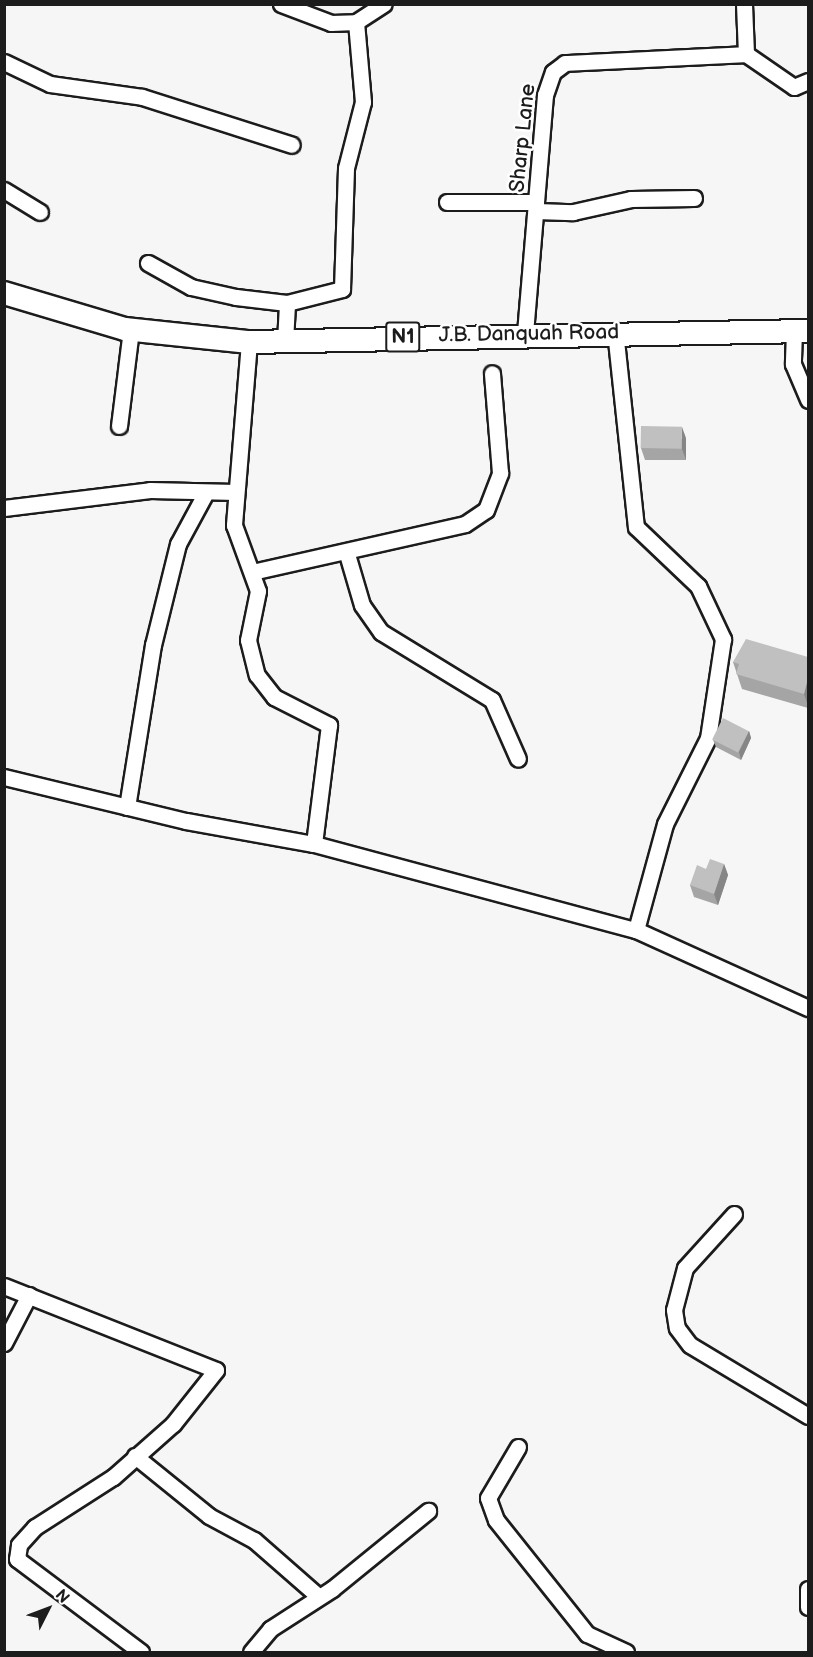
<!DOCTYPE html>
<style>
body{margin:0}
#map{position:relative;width:813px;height:1657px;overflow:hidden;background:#f6f6f6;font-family:"Balsamiq Sans",sans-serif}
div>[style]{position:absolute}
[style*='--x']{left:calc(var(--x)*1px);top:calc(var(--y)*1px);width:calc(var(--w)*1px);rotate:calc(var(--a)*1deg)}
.roads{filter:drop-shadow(2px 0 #1c1c1c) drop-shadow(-2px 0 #1c1c1c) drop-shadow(0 2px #1c1c1c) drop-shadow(0 -2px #1c1c1c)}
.minor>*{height:15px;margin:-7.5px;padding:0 7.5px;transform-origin:7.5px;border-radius:7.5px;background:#fff}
.highway>*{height:22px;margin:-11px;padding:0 11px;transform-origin:11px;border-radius:11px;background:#fff}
.wall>*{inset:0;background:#a5a5a5}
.shaded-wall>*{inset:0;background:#868686}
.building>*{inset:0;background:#c0c0c0;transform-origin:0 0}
span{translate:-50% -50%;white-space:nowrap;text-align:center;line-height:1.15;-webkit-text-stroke:5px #fff;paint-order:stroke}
.shield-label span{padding:2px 4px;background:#fff;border:2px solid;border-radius:4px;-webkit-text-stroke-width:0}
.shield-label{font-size:20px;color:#1c1c1c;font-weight:700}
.street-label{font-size:21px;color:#1c1c1c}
.frame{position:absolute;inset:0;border:6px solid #1c1c1c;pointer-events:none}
.north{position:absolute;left:18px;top:1579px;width:60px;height:60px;-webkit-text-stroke:4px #fff;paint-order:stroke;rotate:48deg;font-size:16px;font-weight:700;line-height:24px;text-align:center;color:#1c1c1c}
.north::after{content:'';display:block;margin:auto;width:21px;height:27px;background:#1c1c1c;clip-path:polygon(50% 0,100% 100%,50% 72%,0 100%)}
</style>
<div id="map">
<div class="roads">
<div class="minor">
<i style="--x:281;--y:4;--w:53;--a:20.8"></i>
<i style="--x:331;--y:23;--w:25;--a:-2"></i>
<i style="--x:356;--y:22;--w:33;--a:-33"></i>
<i style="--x:744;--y:4;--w:50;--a:87.7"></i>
<i style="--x:746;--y:54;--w:58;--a:34.5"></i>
<i style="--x:794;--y:87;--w:15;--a:-23"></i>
<i style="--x:4;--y:62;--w:51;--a:25.6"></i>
<i style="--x:50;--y:84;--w:93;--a:8"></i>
<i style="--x:142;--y:97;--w:157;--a:17.7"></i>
<i style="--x:4;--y:190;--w:42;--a:31.4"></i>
<i style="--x:447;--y:202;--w:89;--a:0"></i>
<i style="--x:536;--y:211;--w:37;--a:2"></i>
<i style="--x:573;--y:212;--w:59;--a:-12.6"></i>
<i style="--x:631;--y:199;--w:63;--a:-0.9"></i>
<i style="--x:148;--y:263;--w:49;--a:29.2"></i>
<i style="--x:191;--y:287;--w:46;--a:12.5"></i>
<i style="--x:236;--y:297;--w:51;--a:6.7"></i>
<i style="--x:287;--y:303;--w:57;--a:-14.3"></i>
<i style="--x:342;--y:289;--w:121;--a:-88.1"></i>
<i style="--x:346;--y:168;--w:68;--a:-75.6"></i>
<i style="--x:363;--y:102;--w:80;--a:-95"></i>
<i style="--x:615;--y:331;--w:197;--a:83.9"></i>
<i style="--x:636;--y:527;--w:86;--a:43.6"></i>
<i style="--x:698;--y:586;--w:59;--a:64.7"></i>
<i style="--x:723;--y:639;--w:100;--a:98.6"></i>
<i style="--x:708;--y:738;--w:96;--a:116.6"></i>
<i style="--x:665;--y:824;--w:110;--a:105.3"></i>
<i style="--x:794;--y:331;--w:33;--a:92"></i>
<i style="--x:793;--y:364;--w:39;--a:67"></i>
<i style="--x:525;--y:333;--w:239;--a:-85.2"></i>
<i style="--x:545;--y:95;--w:24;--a:-71"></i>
<i style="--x:553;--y:72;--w:15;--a:-37"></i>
<i style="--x:565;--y:63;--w:181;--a:-2.8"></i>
<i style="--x:249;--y:342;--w:184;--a:94.7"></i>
<i style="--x:234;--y:525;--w:70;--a:70"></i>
<i style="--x:258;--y:591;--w:50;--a:101.5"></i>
<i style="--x:248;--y:640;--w:36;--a:76"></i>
<i style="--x:257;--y:675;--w:28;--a:52"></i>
<i style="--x:274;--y:697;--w:62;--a:27"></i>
<i style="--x:329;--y:725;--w:120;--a:97.2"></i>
<i style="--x:285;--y:342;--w:39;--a:-87"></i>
<i style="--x:119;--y:426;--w:97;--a:-82.9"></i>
<i style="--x:4;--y:508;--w:147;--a:-7"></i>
<i style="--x:150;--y:490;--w:86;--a:1.3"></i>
<i style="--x:347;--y:554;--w:53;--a:73.6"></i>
<i style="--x:362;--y:605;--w:33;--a:55"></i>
<i style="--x:381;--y:632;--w:130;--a:31.5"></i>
<i style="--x:492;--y:700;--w:64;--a:66.2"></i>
<i style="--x:252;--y:572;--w:218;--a:-12.7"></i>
<i style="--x:465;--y:524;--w:25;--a:-34"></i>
<i style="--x:486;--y:510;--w:40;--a:-69"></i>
<i style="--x:500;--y:473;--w:100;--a:-94.6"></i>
<i style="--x:4;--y:777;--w:187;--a:13.6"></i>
<i style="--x:186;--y:821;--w:130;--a:10.2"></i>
<i style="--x:314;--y:844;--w:333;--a:15"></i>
<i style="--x:636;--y:930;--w:189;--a:24.4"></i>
<i style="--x:127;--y:807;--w:164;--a:-80.9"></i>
<i style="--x:153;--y:645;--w:104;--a:-76.1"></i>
<i style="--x:178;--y:544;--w:57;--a:-61.6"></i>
<i style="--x:734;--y:1214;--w:73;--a:132.2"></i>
<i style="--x:685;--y:1268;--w:43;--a:104.7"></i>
<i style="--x:674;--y:1310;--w:18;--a:81"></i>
<i style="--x:677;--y:1328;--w:21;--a:53"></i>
<i style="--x:690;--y:1345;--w:138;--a:31"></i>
<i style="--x:4;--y:1286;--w:228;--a:21.6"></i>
<i style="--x:216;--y:1370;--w:69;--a:128.5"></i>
<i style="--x:173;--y:1424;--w:80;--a:138.5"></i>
<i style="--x:113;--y:1477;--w:93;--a:147.3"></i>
<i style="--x:35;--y:1527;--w:24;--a:132"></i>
<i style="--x:19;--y:1545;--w:14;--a:98"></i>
<i style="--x:17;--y:1559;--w:155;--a:36.9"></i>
<i style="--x:4;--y:1343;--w:54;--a:-62.5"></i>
<i style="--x:518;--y:1447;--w:59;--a:120.5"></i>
<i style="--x:488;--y:1498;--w:23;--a:70"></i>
<i style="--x:496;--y:1520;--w:146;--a:51.4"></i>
<i style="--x:587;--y:1634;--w:43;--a:24.8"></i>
<i style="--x:135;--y:1456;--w:95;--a:39"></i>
<i style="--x:209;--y:1516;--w:51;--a:28.1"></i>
<i style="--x:254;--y:1540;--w:86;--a:41.2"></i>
<i style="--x:808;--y:1589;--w:18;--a:90"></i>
<i style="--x:251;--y:1652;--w:30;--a:-50"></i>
<i style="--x:270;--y:1629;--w:74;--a:-32.8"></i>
<i style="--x:332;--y:1589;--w:124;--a:-39.1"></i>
</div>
<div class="highway">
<i style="--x:4;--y:293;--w:126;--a:16.6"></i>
<i style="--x:125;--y:329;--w:125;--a:6"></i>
<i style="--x:249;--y:342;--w:559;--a:-1.13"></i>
</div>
</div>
<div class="wall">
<i style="clip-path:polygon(686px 438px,686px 460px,645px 460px,641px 448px)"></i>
<i style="clip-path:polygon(808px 657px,808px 708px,742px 689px,733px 662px)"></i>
<i style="clip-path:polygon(749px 731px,751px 738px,741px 760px,716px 747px,713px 740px)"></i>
<i style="clip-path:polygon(724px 864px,728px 875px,718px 905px,694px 897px,690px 885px,706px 869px)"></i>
</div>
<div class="shaded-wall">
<i style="clip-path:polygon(682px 427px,686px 438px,686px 460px,682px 449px)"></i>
<i style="clip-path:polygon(808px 678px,808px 706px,804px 694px)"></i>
<i style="clip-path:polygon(749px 731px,751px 738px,741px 760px,739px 752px)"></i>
<i style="clip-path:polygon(724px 864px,728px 875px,718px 905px,714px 894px)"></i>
</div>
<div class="building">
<i style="left:641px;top:426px;width:41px;height:22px;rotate:1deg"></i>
<i style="clip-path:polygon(746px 639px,808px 657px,808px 678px,804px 694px,736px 674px,739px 664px,733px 662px)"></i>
<i style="left:723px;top:718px;width:29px;height:24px;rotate:27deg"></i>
<i style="clip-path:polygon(710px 859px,724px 864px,714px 894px,690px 885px,697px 865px,706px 869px)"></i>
</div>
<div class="shield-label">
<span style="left:403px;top:337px">N1</span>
</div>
<div class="street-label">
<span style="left:523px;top:138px;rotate:-84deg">Sharp Lane</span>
<span style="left:529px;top:334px;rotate:-1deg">J.B. Danquah Road</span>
</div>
<div class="frame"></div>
<div class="north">N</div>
</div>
